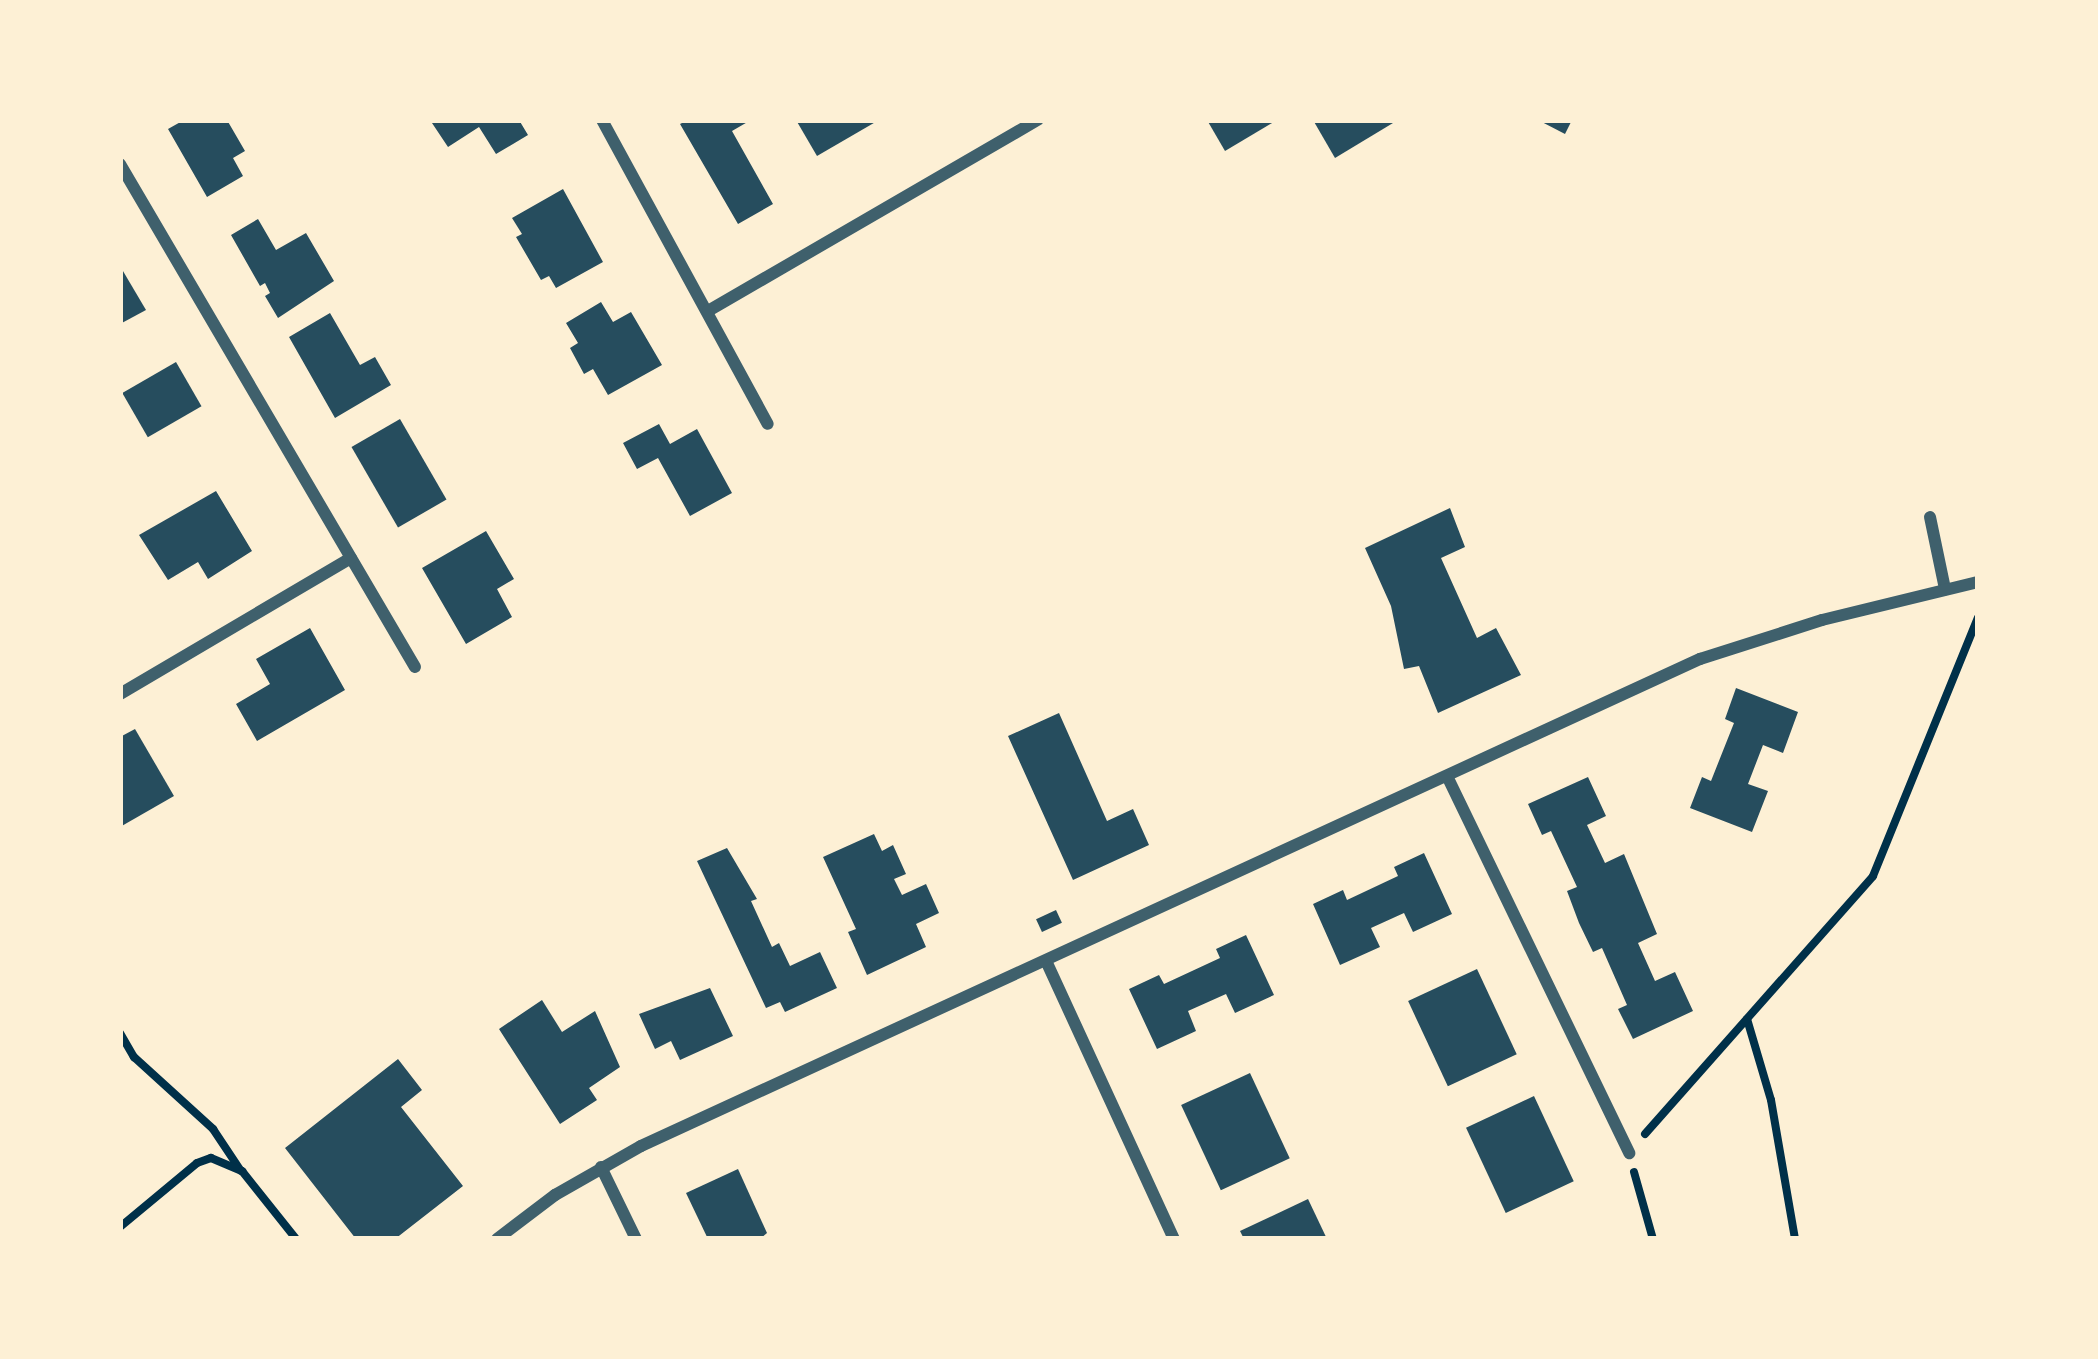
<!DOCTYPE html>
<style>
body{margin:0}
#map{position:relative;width:2098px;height:1359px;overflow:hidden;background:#fdf0d5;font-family:"Titillium Web",sans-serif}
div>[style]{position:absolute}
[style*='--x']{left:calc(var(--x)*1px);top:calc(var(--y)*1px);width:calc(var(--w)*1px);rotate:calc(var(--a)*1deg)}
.building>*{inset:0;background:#264d5e;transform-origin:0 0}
.path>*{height:8px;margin:-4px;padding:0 4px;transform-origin:4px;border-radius:4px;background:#003049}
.minor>*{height:12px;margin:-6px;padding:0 6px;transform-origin:6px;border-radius:6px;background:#3f606c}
span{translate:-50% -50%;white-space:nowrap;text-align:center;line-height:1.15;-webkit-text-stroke:12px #fdf0d5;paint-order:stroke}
.frame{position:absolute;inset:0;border:123px solid #fdf0d5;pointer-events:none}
</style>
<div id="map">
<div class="building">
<i style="clip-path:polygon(184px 120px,227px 120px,245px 151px,233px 158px,243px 176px,207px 197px,168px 129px)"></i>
<i style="clip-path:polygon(430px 120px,519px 120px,528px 135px,496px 154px,479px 127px,448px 147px)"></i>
<i style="clip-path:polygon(688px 120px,751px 120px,732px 131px,773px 204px,738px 224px,680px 124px)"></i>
<i style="clip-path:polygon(796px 120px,879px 120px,817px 156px)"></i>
<i style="clip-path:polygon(1207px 120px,1277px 120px,1225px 151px)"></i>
<i style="clip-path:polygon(1313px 120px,1398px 120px,1335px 158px)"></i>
<i style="clip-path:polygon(1538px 120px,1572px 120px,1565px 134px)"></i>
<i style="clip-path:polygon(563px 189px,603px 262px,556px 288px,549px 276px,541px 280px,516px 237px,522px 234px,512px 218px)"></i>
<i style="clip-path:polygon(258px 219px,276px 250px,306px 233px,334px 281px,278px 318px,265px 296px,270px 293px,265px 283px,260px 286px,231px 235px)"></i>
<i style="clip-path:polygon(120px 266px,146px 310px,120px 324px)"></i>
<i style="clip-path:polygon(601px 302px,613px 322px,631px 312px,662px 365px,608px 395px,593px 369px,584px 374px,570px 348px,578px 343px,566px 323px)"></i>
<i style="clip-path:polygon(330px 313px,360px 365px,375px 357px,391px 385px,335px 418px,289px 337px)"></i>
<i style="left:176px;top:362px;width:51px;height:62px;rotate:60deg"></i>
<i style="left:400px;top:419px;width:93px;height:56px;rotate:60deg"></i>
<i style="clip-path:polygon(659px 424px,670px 444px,697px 429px,732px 493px,690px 516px,658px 458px,637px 469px,623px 443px)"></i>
<i style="clip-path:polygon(216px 491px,252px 551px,208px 579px,198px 562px,168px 580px,139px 535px)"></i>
<i style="clip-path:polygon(1450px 508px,1465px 547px,1441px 558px,1477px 638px,1496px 628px,1521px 675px,1438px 713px,1419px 666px,1404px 669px,1391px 606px,1365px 548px)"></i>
<i style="clip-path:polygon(486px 531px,514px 579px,497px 589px,512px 617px,466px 644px,422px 568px)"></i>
<i style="clip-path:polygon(310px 628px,345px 690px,257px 741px,236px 704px,270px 684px,256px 659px)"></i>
<i style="clip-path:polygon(1736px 688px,1798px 712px,1783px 753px,1763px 745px,1748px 784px,1768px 791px,1752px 832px,1690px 808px,1702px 777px,1711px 781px,1734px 723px,1725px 719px)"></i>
<i style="clip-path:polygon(1059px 713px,1107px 821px,1133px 809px,1149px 845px,1073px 880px,1008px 736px)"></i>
<i style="clip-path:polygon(135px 729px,174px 796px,120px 827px,120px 737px)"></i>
<i style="clip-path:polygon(1588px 777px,1606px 816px,1587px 825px,1605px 863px,1624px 854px,1657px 934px,1638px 943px,1655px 981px,1675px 972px,1693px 1011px,1633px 1039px,1618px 1009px,1627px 1005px,1602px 948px,1593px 952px,1579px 923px,1567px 891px,1577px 887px,1551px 831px,1542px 835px,1528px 804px)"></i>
<i style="clip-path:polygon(874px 834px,882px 851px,893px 845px,906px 874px,894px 879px,902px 895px,926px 884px,939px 913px,916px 924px,926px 947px,867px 975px,848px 932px,856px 929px,823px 857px)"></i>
<i style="clip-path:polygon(727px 848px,757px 899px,751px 901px,772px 947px,779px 943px,790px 966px,820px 952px,837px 988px,785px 1012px,780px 1002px,766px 1008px,697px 861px)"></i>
<i style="clip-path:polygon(1424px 853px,1452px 914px,1413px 932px,1404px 913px,1371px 928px,1380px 947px,1340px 965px,1313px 904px,1343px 890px,1347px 900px,1398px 876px,1394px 867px)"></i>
<i style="left:1056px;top:910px;width:14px;height:22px;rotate:65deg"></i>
<i style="clip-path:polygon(1246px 935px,1274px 995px,1235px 1013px,1226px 994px,1188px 1011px,1196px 1031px,1157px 1049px,1129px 989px,1159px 975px,1164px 984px,1220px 958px,1216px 949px)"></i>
<i style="left:1477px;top:969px;width:94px;height:76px;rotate:65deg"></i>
<i style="clip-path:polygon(710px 988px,733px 1036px,680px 1060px,671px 1041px,655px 1049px,639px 1014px)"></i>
<i style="clip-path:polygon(542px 1000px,562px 1032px,595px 1011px,620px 1067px,589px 1088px,597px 1100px,560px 1124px,499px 1029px)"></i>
<i style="clip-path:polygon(398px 1059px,422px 1090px,401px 1107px,463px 1186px,395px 1239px,356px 1239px,285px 1148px)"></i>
<i style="left:1250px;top:1073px;width:94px;height:76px;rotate:65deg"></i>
<i style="left:1534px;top:1096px;width:94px;height:75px;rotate:65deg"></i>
<i style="clip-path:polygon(738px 1169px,767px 1233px,760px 1239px,708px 1239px,686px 1193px)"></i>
<i style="clip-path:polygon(1308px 1199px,1327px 1239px,1244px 1239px,1240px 1231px)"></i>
</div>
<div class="path">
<i style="--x:1747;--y:1019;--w:84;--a:73.5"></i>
<i style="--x:1771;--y:1100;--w:141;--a:80.2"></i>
<i style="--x:120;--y:1033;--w:28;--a:60"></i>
<i style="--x:134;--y:1057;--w:107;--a:42.3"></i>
<i style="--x:213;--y:1129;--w:50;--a:56.3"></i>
<i style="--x:1645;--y:1134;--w:344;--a:-48.5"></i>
<i style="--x:1873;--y:876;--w:279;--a:-67.9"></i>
<i style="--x:1634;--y:1172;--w:70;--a:74.2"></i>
<i style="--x:120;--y:1227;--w:100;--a:-39.7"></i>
<i style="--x:197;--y:1163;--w:15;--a:-20"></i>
<i style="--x:211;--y:1158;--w:34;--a:23"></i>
<i style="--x:242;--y:1171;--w:87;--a:51.5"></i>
</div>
<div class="minor">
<i style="--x:602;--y:120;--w:346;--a:61.4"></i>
<i style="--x:120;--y:164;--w:583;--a:59.61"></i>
<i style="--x:708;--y:311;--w:381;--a:-30.1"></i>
<i style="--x:1930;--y:517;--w:74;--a:78.2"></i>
<i style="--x:120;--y:694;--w:268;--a:-30.5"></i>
<i style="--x:1447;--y:776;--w:419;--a:64.2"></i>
<i style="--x:1047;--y:963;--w:304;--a:65.3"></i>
<i style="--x:601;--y:1167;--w:80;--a:64.1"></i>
<i style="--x:497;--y:1239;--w:73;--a:-37.2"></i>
<i style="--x:555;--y:1195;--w:99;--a:-29.7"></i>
<i style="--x:641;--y:1146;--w:1166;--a:-24.7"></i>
<i style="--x:1700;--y:659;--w:128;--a:-17.7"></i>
<i style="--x:1822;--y:620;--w:161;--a:-13.7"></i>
</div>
<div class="frame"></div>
</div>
